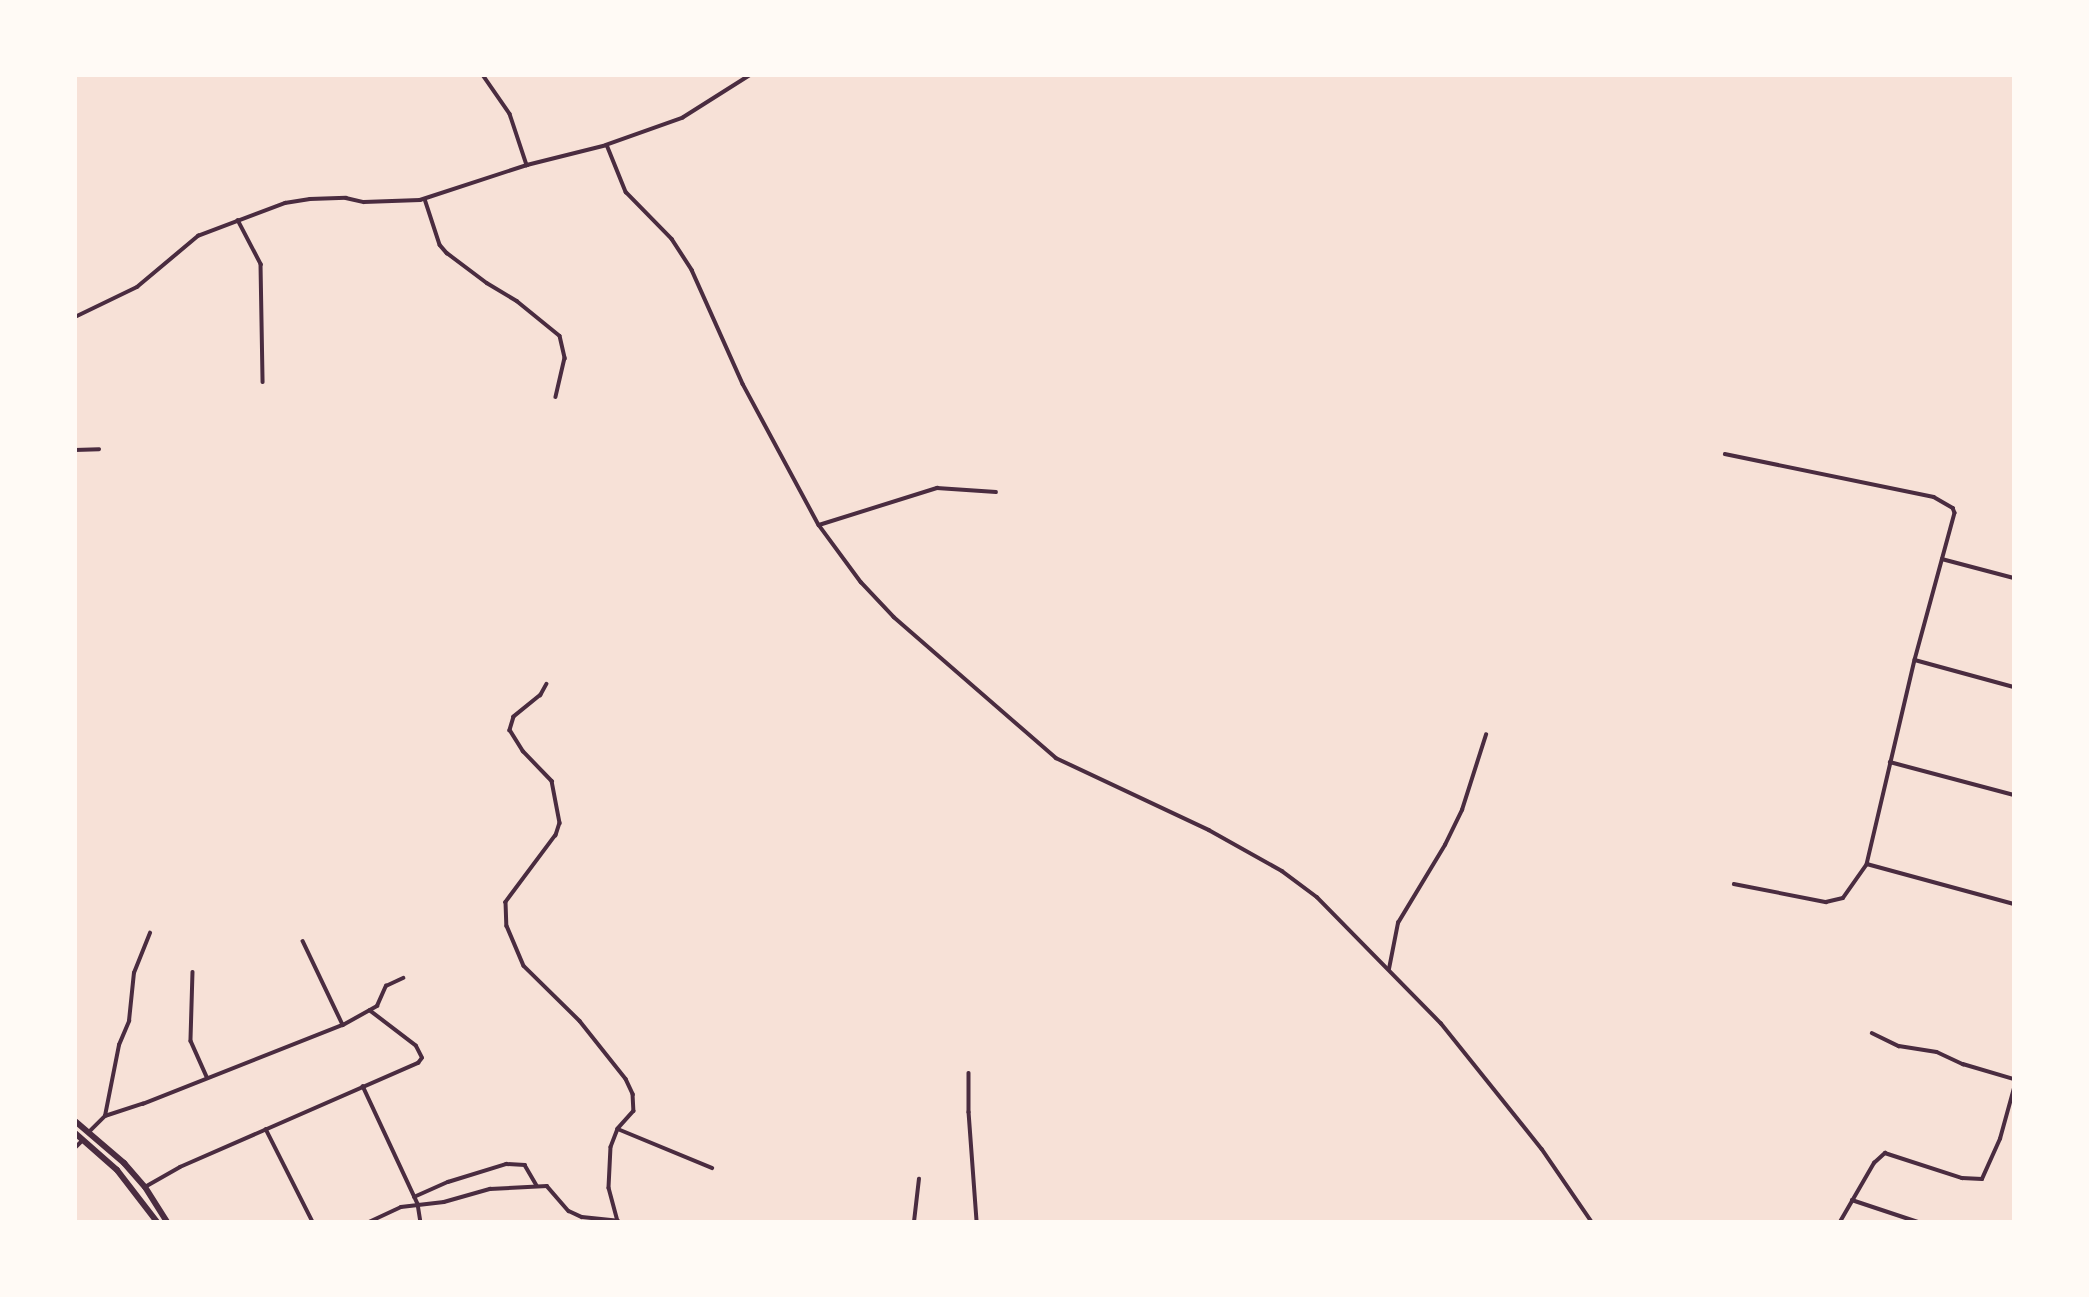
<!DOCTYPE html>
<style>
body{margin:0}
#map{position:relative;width:2089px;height:1297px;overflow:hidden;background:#f7e1d7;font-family:"PT Serif",serif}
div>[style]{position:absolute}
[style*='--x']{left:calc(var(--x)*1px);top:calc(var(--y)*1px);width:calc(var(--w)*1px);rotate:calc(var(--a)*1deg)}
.minor>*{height:3.5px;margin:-1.75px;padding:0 1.75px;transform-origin:1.75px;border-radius:1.75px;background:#4a2c40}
.primary>*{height:6px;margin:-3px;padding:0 3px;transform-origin:3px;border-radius:3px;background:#4a2c40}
span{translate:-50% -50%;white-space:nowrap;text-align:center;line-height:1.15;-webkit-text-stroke:7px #fffaf5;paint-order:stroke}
.frame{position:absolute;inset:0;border:77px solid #fffaf5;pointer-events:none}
</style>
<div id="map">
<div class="minor">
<i style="--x:483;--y:75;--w:47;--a:55.3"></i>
<i style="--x:510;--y:114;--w:54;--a:71.6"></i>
<i style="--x:751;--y:75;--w:80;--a:147.7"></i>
<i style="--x:683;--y:118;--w:81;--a:160.4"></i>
<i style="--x:607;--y:145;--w:51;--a:68"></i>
<i style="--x:626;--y:192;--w:66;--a:45.6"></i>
<i style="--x:672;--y:239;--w:37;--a:57"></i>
<i style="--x:692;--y:270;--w:125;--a:65.9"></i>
<i style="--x:743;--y:384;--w:160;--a:61.7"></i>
<i style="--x:819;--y:525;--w:71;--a:53.6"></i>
<i style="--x:861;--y:582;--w:48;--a:46.7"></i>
<i style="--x:894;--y:617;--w:215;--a:41"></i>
<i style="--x:1056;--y:758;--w:169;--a:25.2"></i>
<i style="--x:1209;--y:830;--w:84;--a:29.3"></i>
<i style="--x:1282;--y:871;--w:44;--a:36.6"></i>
<i style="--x:1317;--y:897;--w:177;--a:45.5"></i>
<i style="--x:1441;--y:1023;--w:161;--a:51.3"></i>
<i style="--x:1542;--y:1149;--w:88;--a:55.6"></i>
<i style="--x:425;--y:199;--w:48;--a:71.9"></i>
<i style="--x:440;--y:245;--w:11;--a:49"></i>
<i style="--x:447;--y:253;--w:50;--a:36.9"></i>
<i style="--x:487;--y:283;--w:35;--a:31"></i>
<i style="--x:517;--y:301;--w:55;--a:39.1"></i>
<i style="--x:560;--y:336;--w:23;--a:77"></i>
<i style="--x:565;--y:358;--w:40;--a:103"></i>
<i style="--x:238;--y:220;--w:50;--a:62.4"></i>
<i style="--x:261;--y:264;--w:118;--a:89"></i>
<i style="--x:75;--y:317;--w:69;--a:-25.8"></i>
<i style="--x:137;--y:287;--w:80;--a:-39.9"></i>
<i style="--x:198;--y:236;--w:93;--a:-20.8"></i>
<i style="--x:285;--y:203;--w:25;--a:-9"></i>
<i style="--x:310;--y:199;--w:36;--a:-2"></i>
<i style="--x:346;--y:198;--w:18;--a:13"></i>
<i style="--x:364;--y:202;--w:56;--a:-2"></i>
<i style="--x:420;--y:200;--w:113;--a:-18.1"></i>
<i style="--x:527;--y:165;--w:82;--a:-14"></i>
<i style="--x:75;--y:450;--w:24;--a:-2"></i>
<i style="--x:1725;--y:454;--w:213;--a:11.6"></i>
<i style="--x:1934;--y:497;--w:22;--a:30"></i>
<i style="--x:1953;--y:508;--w:5;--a:68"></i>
<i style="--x:1955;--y:513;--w:152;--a:105.2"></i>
<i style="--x:1915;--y:660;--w:210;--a:103.2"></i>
<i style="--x:1867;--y:864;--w:152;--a:15.2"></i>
<i style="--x:819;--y:525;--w:124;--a:-17.4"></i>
<i style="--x:937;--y:488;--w:59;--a:3.9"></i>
<i style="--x:1942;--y:559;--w:74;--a:14.8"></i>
<i style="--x:1915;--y:660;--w:103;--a:15.3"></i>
<i style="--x:547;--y:684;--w:13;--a:119"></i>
<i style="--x:541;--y:695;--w:35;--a:141"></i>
<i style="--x:514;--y:717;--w:14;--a:107"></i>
<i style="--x:510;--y:730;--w:25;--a:58"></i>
<i style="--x:523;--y:751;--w:42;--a:46"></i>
<i style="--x:552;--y:781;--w:43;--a:79.2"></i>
<i style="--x:560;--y:823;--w:13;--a:108"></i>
<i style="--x:556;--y:835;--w:84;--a:126.7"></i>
<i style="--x:506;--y:902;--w:24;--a:88"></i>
<i style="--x:507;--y:926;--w:43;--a:67"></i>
<i style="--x:524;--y:966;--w:78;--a:44.5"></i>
<i style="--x:580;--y:1021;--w:74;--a:51.6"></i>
<i style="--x:626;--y:1079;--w:17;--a:65"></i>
<i style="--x:633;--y:1094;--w:17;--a:87"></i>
<i style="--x:634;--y:1111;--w:24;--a:132"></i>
<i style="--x:618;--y:1129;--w:19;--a:111"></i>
<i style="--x:611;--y:1147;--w:41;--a:92.8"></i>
<i style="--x:609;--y:1188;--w:35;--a:75"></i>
<i style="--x:1890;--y:762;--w:128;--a:14.9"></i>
<i style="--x:1734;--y:884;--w:94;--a:11.1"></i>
<i style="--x:1826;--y:902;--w:17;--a:-13"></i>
<i style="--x:1843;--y:898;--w:42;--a:-54.8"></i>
<i style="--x:303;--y:941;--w:93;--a:64.5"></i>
<i style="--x:1389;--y:969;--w:47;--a:-78.9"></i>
<i style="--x:1398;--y:923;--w:91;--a:-58.9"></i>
<i style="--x:1445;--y:845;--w:39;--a:-64"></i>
<i style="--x:1462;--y:810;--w:79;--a:-72.3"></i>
<i style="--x:193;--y:972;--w:69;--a:91.7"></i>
<i style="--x:191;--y:1041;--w:39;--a:66"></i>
<i style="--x:1872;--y:1033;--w:30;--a:26"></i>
<i style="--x:1899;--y:1046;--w:38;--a:9"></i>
<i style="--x:1937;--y:1052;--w:29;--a:25"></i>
<i style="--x:1963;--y:1064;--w:53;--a:16.4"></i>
<i style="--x:969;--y:1073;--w:39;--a:90"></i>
<i style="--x:969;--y:1112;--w:110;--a:85.8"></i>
<i style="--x:363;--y:1086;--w:130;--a:65"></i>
<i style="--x:418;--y:1204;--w:18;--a:81"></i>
<i style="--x:105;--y:1116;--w:72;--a:-78.8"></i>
<i style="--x:119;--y:1045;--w:26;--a:-67"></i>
<i style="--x:129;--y:1021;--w:48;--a:-84.1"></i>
<i style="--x:134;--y:973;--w:43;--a:-68.2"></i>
<i style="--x:266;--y:1129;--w:104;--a:63.2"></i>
<i style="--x:618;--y:1129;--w:102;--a:22.5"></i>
<i style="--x:89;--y:1132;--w:23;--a:-45"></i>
<i style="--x:105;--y:1116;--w:40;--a:-18"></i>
<i style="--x:143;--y:1104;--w:215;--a:-21.6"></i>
<i style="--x:343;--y:1025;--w:39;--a:-29"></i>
<i style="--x:377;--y:1006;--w:22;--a:-66"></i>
<i style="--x:386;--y:986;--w:19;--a:-25"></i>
<i style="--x:75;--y:1148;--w:10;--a:-45"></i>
<i style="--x:145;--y:1187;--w:40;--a:-29.7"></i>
<i style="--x:180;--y:1167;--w:260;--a:-23.6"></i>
<i style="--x:418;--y:1063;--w:6;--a:-51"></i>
<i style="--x:422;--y:1058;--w:13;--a:-117"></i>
<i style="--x:416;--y:1046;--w:58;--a:-142.7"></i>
<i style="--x:414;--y:1197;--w:37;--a:-24"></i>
<i style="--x:448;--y:1182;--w:61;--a:-17.2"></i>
<i style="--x:506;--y:1164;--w:19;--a:3"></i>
<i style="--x:525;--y:1165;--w:24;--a:60"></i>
<i style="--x:1852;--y:1200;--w:70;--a:18.4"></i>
<i style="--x:75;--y:1220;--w:2;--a:90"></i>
<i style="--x:369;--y:1222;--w:35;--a:-25"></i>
<i style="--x:401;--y:1207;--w:43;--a:-6.6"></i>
<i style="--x:444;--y:1202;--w:48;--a:-15.8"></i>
<i style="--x:490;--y:1189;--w:57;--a:-3"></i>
<i style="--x:547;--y:1186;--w:33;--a:49"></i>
<i style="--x:569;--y:1211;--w:14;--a:25"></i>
<i style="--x:582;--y:1217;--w:36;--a:6"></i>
<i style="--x:914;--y:1222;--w:43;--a:-83.4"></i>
<i style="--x:1840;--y:1222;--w:68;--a:-60"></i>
<i style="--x:1874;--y:1163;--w:15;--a:-42"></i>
<i style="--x:1885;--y:1153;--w:81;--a:18"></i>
<i style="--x:1962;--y:1178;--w:20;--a:3"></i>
<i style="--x:1982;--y:1179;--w:44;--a:-65.8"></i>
<i style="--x:2000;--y:1139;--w:53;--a:-74.6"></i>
</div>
<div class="primary">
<i style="--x:75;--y:1121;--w:65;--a:40.6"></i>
<i style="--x:124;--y:1163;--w:32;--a:49"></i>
<i style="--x:145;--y:1187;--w:41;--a:57.8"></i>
<i style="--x:75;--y:1133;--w:56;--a:41.4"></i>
<i style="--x:117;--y:1170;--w:66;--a:52.4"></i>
</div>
<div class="frame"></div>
</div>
